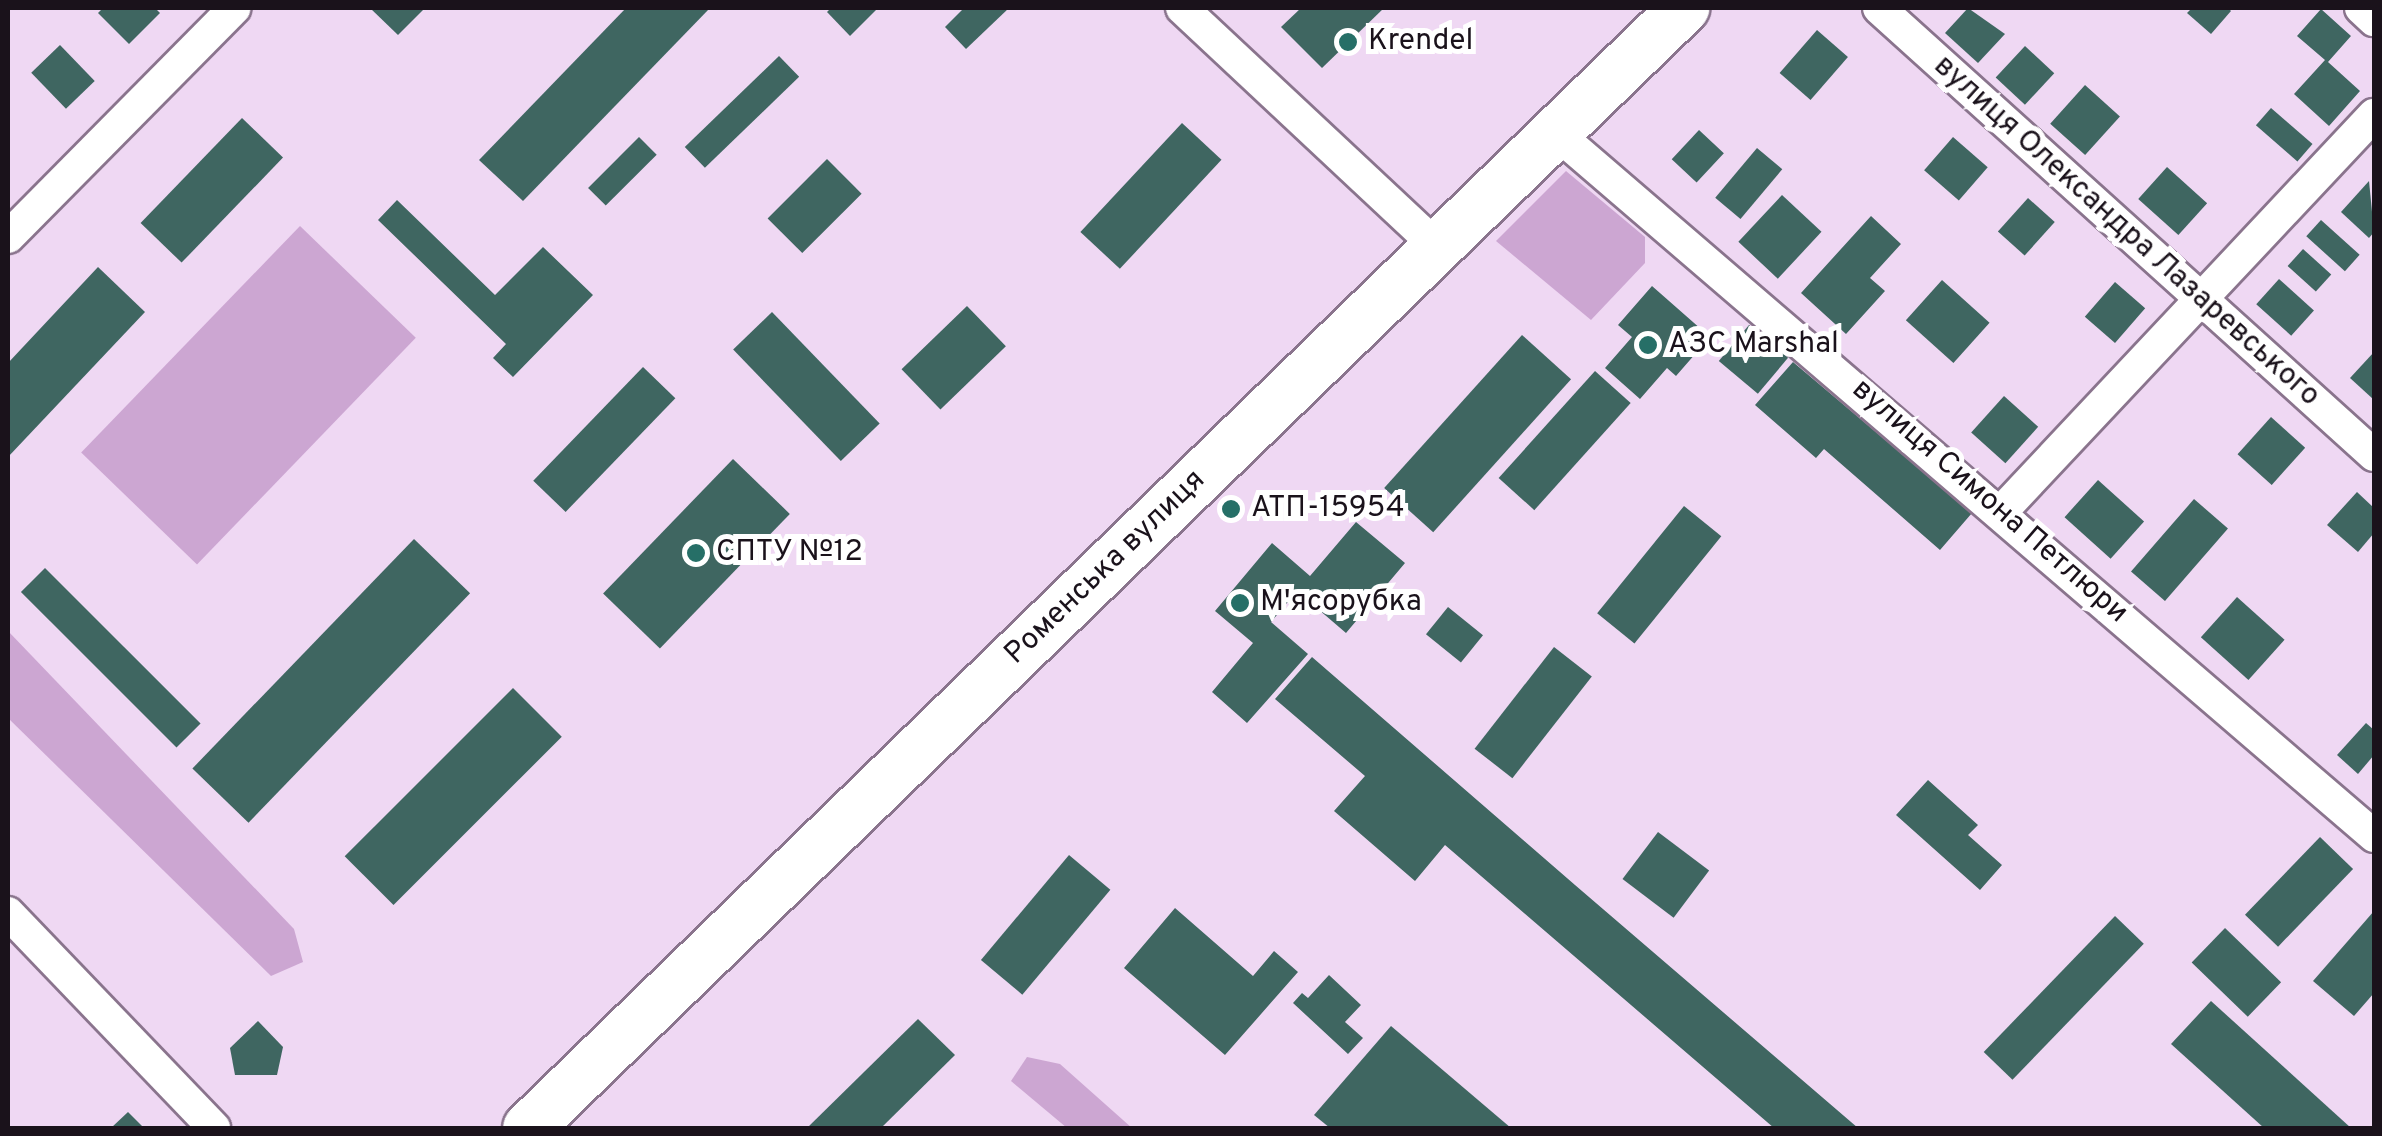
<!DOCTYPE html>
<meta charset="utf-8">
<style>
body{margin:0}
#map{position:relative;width:2382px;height:1136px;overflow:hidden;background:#efd8f3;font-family:Overpass,sans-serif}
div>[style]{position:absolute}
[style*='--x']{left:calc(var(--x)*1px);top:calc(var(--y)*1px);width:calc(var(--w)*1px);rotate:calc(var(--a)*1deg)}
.green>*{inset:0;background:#cca6d2;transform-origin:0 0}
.building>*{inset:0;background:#3f6661;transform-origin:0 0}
.roads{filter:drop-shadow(2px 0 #8a748d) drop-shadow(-2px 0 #8a748d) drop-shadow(0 2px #8a748d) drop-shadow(0 -2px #8a748d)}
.minor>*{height:32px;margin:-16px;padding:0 16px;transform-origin:16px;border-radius:16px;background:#fff}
.primary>*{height:50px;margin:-25px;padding:0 25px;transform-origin:25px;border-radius:25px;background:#fff}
.dots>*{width:28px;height:28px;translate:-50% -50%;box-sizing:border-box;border:5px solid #fff;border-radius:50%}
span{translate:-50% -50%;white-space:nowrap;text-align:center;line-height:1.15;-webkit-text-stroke:10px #fff;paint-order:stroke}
.poi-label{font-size:30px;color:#1a121b}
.left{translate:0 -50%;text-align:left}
.street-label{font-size:30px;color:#1a121b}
.frame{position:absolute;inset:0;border:10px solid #1a121b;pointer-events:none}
</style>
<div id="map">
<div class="green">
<i style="clip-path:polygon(1566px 171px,1645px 237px,1645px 263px,1591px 320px,1496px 241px)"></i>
<i style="left:300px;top:226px;width:161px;height:315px;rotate:44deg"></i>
<i style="clip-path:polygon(8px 631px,294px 929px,303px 962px,271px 976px,8px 718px)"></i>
<i style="clip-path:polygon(1027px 1057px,1060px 1064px,1132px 1128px,1067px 1128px,1011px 1081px)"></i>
</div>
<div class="building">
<i style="clip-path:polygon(103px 8px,155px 8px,160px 13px,129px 44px,98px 13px)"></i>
<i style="clip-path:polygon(370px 8px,425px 8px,398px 35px)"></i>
<i style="clip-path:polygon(626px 8px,710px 8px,523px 201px,479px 160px)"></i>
<i style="clip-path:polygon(831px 8px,878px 8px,850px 36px,827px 12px)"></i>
<i style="clip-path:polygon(964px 8px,1009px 8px,966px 49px,945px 27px)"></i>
<i style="clip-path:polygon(1301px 8px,1384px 8px,1322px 68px,1281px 27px)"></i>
<i style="clip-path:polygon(1968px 8px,2005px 34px,1978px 63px,1945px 33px)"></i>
<i style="clip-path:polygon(2192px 8px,2228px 8px,2231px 11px,2211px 34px,2187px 13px)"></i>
<i style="clip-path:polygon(2321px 9px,2351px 36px,2328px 62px,2360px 91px,2329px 126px,2294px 94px,2325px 60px,2297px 36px)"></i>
<i style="left:1817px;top:30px;width:41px;height:57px;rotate:41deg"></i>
<i style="left:60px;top:45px;width:50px;height:40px;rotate:46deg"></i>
<i style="left:2025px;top:46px;width:40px;height:43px;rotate:43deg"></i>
<i style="left:779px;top:56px;width:29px;height:131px;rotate:46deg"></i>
<i style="left:2085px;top:85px;width:47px;height:52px;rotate:42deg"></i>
<i style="left:2271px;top:108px;width:55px;height:23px;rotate:41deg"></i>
<i style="left:242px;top:118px;width:57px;height:146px;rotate:44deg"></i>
<i style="left:1182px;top:123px;width:54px;height:149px;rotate:43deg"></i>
<i style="left:1699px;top:130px;width:34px;height:40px;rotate:43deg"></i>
<i style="left:639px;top:137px;width:25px;height:72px;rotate:45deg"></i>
<i style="left:1953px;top:137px;width:46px;height:44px;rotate:41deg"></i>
<i style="left:1757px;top:148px;width:33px;height:65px;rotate:40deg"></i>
<i style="left:827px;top:159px;width:49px;height:84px;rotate:45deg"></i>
<i style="left:2167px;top:167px;width:54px;height:43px;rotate:42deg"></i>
<i style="clip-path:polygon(2369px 181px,2374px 232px,2369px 238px,2341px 212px)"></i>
<i style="left:1782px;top:195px;width:54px;height:64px;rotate:43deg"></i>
<i style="left:2028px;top:198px;width:36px;height:45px;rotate:42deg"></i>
<i style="clip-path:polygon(397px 200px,495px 295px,543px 247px,593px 295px,513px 377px,493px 358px,506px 344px,378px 220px)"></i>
<i style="clip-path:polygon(1871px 216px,1901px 244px,1870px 278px,1885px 291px,1846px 334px,1801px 293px)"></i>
<i style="left:2321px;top:220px;width:52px;height:22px;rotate:42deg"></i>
<i style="left:2303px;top:249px;width:38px;height:23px;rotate:42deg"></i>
<i style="clip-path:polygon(98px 267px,145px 312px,8px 457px,8px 363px)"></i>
<i style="left:2279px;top:279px;width:47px;height:34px;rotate:42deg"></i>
<i style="left:1942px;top:280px;width:64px;height:54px;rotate:42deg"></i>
<i style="left:2115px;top:282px;width:40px;height:46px;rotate:41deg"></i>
<i style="clip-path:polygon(1652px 286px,1710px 337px,1676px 376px,1667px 368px,1640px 399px,1605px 368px,1632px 337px,1618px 325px)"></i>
<i style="left:967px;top:306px;width:56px;height:91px;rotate:46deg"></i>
<i style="left:772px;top:312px;width:155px;height:54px;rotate:46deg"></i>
<i style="left:1749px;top:325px;width:51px;height:47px;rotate:40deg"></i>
<i style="left:1522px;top:335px;width:66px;height:206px;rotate:42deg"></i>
<i style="clip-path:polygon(2374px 352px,2374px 397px,2373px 399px,2350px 378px)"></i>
<i style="clip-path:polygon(1793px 362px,1972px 513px,1940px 550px,1824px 449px,1816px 458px,1755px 405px)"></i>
<i style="left:643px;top:367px;width:45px;height:158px;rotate:44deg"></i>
<i style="left:1595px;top:371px;width:48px;height:144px;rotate:42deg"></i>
<i style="left:2004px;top:396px;width:46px;height:49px;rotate:42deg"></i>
<i style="left:2271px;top:417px;width:46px;height:50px;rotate:42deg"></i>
<i style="left:733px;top:459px;width:79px;height:187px;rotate:44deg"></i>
<i style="left:2098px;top:480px;width:62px;height:50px;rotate:42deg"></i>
<i style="clip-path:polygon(2357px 492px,2374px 508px,2374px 533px,2358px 552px,2327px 525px)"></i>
<i style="left:2194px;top:499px;width:45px;height:96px;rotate:41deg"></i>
<i style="left:1684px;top:506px;width:48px;height:138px;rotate:39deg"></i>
<i style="clip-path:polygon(1356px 522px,1405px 563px,1346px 633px,1297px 591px,1271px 622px,1308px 654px,1247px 723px,1212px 692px,1253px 643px,1215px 611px,1272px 543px,1310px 576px)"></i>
<i style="left:414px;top:539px;width:78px;height:319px;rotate:44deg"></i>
<i style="left:45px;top:568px;width:220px;height:34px;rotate:45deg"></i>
<i style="left:2237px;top:597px;width:64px;height:54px;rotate:42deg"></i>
<i style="left:1448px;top:607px;width:45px;height:35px;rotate:39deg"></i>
<i style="left:1554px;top:647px;width:48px;height:129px;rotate:38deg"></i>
<i style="clip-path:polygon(1312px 657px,1575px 885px,1858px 1128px,1774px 1128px,1445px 845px,1415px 881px,1334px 811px,1365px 776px,1275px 699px)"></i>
<i style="left:513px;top:688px;width:69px;height:238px;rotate:45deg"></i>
<i style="clip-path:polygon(2366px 723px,2374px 730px,2374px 755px,2358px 774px,2337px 755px)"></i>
<i style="clip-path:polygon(1928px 780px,1978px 825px,1968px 835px,2002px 865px,1980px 890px,1896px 815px)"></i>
<i style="left:1658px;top:832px;width:64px;height:59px;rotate:37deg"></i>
<i style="left:2320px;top:837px;width:46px;height:108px;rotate:44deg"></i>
<i style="left:1069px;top:855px;width:54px;height:137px;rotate:40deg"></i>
<i style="clip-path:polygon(1175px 908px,1253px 976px,1274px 951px,1298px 972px,1225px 1055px,1124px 968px)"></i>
<i style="clip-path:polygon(2374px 911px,2374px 993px,2354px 1016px,2313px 981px)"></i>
<i style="left:2115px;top:916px;width:40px;height:189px;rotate:44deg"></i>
<i style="left:2225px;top:928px;width:78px;height:48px;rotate:44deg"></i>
<i style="clip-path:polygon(1329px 975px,1361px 1005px,1345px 1022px,1363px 1038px,1348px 1054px,1293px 1003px,1302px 993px,1308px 998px)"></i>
<i style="clip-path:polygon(2211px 1001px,2351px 1128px,2264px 1128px,2171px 1044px)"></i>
<i style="clip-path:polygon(918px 1019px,955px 1055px,881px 1128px,807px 1128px)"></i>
<i style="clip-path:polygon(258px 1021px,283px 1047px,277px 1075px,235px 1075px,230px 1048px)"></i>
<i style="clip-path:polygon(1391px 1026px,1511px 1128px,1330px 1128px,1314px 1115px)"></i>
<i style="clip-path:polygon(128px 1112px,144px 1128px,111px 1128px)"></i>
</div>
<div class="roads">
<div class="minor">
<i style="--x:1182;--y:8;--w:347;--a:43.1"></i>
<i style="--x:1879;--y:8;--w:667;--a:42.08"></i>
<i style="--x:2361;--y:8;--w:18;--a:43"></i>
<i style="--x:1555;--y:132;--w:1080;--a:40.68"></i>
<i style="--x:8;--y:237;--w:322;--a:-45.3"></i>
<i style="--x:2001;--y:512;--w:545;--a:-46.79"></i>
<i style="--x:8;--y:913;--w:298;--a:46.2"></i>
</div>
<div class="primary">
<i style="--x:528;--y:1128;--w:1610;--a:-44.09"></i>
</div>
</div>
<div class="dots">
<i style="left:1348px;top:42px;background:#266f67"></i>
<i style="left:1648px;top:345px;background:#266f67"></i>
<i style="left:1231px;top:509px;background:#266f67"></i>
<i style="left:696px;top:553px;background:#266f67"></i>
<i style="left:1240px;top:603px;background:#266f67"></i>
</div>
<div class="poi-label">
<span class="left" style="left:1368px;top:42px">Krendel</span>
<span class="left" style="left:1668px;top:345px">АЗС Marshal</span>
<span class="left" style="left:1251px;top:509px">АТП-15954</span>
<span class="left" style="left:716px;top:553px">СПТУ №12</span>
<span class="left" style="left:1260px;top:603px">М'ясорубка</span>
</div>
<div class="street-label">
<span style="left:2126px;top:232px;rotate:42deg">вулиця Олександра Лазаревського</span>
<span style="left:1989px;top:502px;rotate:41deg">вулиця Симона Петлюри</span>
<span style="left:1106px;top:568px;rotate:-44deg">Роменська вулиця</span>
</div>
<div class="frame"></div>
</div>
